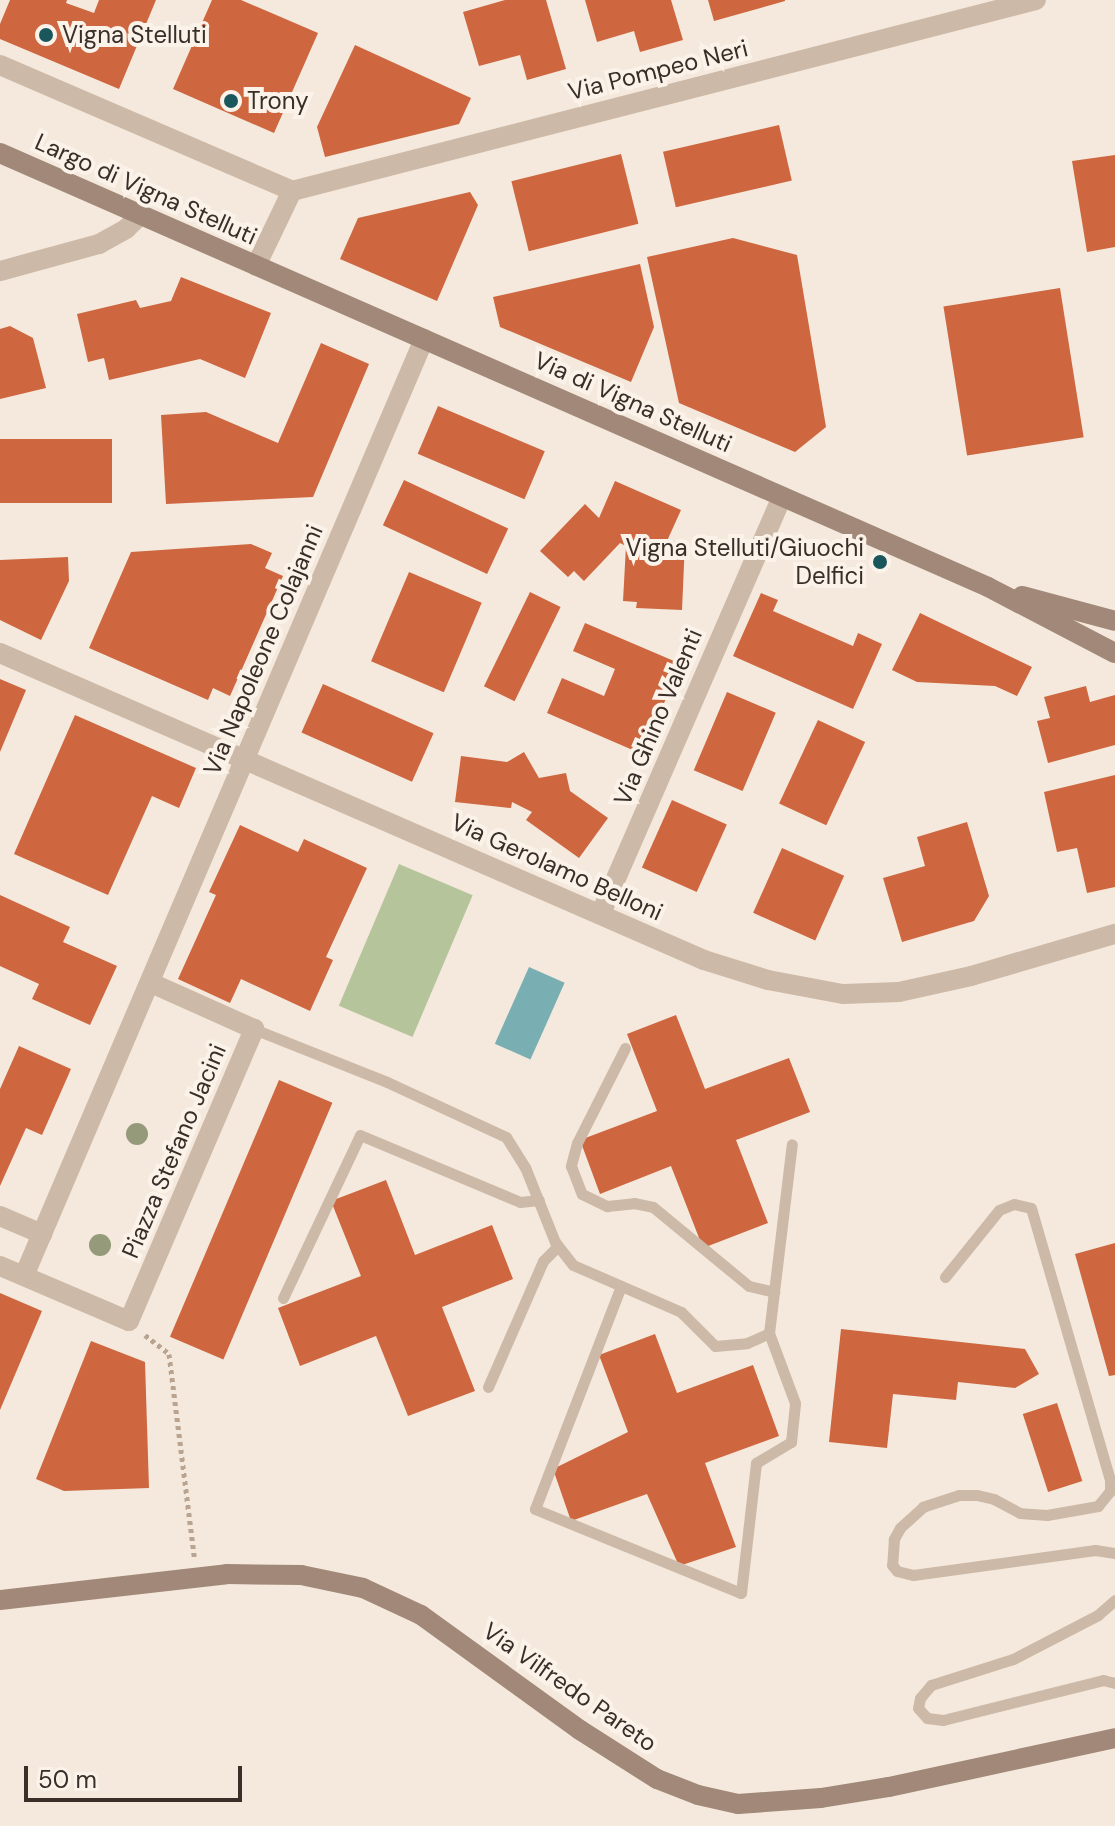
<!DOCTYPE html>
<style>
body{margin:0}
#map{position:relative;width:1115px;height:1826px;overflow:hidden;background:#f4e9dc;font-family:"DM Sans",sans-serif}
div>[style]{position:absolute}
[style*='--x']{left:calc(var(--x)*1px);top:calc(var(--y)*1px);width:calc(var(--w)*1px);rotate:calc(var(--a)*1deg)}
.green>*{inset:0;background:#b5c49a;transform-origin:0 0}
.water>*{inset:0;background:#79afb3;transform-origin:0 0}
.building>*{inset:0;background:#ce663f;transform-origin:0 0}
.path>*{height:5px;margin-top:-2.5px;transform-origin:0;background:repeating-linear-gradient(90deg,#b9a391 0 4px,transparent 0 8px)}
.lane>*{height:11px;margin:-5.5px;padding:0 5.5px;transform-origin:5.5px;border-radius:5.5px;background:#cdb9a7}
.street>*{height:20px;margin:-10px;padding:0 10px;transform-origin:10px;border-radius:10px;background:#cdb9a7}
.secondary>*{height:20px;margin:-10px;padding:0 10px;transform-origin:10px;border-radius:10px;background:#a18878}
.trees>*{width:22px;height:22px;margin:-11px;border-radius:50%;background:#949a7a}
.dots>*{width:22px;height:22px;translate:-50% -50%;box-sizing:border-box;border:4px solid #fbf3e9;border-radius:50%}
span{translate:-50% -50%;white-space:nowrap;text-align:center;line-height:1.15;-webkit-text-stroke:8px #fbf3e9;paint-order:stroke}
.poi-label{font-size:24px;color:#392e28}
.left{translate:0 -50%;text-align:left}
.right{translate:-100% -50%;text-align:right}
.street-label{font-size:24px;color:#392e28}
.scale{position:absolute;left:24px;top:1766px;width:218px;height:36px;box-sizing:border-box;border:4px solid #392e28;border-top:0;padding-left:10px;font-size:24px;line-height:28px;white-space:nowrap;color:#392e28;-webkit-text-stroke:6px #fbf3e9;paint-order:stroke}
</style>
<div id="map">
<div class="green">
<i style="left:399px;top:864px;width:80px;height:154px;rotate:23deg"></i>
</div>
<div class="water">
<i style="left:529px;top:967px;width:39px;height:84px;rotate:24deg"></i>
</div>
<div class="building">
<i style="clip-path:polygon(10px 0,67px 0,66px 3px,94px 13px,99px 0,156px 0,119px 89px,0 39px,0 24px)"></i>
<i style="clip-path:polygon(212px 0,241px 0,318px 33px,274px 133px,173px 89px)"></i>
<i style="clip-path:polygon(505px 0,546px 0,566px 69px,527px 80px,520px 55px,479px 66px,463px 12px)"></i>
<i style="clip-path:polygon(585px 0,671px 0,683px 40px,640px 52px,634px 31px,597px 42px)"></i>
<i style="clip-path:polygon(708px 0,785px 0,785px 1px,714px 21px)"></i>
<i style="clip-path:polygon(355px 45px,471px 98px,459px 124px,325px 157px,317px 127px)"></i>
<i style="left:779px;top:125px;width:57px;height:119px;rotate:77deg"></i>
<i style="left:621px;top:154px;width:72px;height:113px;rotate:76deg"></i>
<i style="clip-path:polygon(1115px 155px,1115px 247px,1087px 252px,1072px 161px)"></i>
<i style="clip-path:polygon(470px 192px,478px 205px,437px 301px,340px 259px,358px 218px)"></i>
<i style="clip-path:polygon(733px 238px,797px 255px,826px 427px,795px 452px,679px 403px,647px 257px)"></i>
<i style="clip-path:polygon(640px 264px,654px 327px,631px 382px,500px 327px,493px 297px)"></i>
<i style="clip-path:polygon(181px 277px,271px 313px,245px 378px,200px 359px,109px 380px,104px 358px,88px 362px,77px 314px,136px 300px,140px 308px,171px 301px)"></i>
<i style="left:1060px;top:288px;width:151px;height:118px;rotate:81deg"></i>
<i style="clip-path:polygon(10px 326px,33px 338px,46px 388px,0 399px,0 329px)"></i>
<i style="clip-path:polygon(321px 343px,369px 364px,313px 497px,166px 504px,161px 415px,206px 412px,278px 443px)"></i>
<i style="left:438px;top:406px;width:116px;height:52px;rotate:23deg"></i>
<i style="left:0;top:439px;width:112px;height:64px"></i>
<i style="left:404px;top:480px;width:115px;height:50px;rotate:25deg"></i>
<i style="clip-path:polygon(615px 481px,681px 510px,667px 541px,685px 542px,682px 610px,636px 608px,637px 602px,623px 601px,626px 546px,620px 543px,584px 581px,574px 571px,568px 577px,540px 551px,585px 504px,599px 518px)"></i>
<i style="clip-path:polygon(251px 544px,272px 553px,265px 568px,283px 576px,230px 696px,213px 688px,208px 700px,89px 648px,131px 552px)"></i>
<i style="clip-path:polygon(68px 557px,69px 581px,41px 640px,0 620px,0 560px)"></i>
<i style="left:409px;top:572px;width:79px;height:97px;rotate:23deg"></i>
<i style="left:530px;top:592px;width:34px;height:105px;rotate:26deg"></i>
<i style="clip-path:polygon(761px 593px,778px 600px,773px 611px,853px 646px,858px 633px,882px 644px,853px 709px,733px 656px)"></i>
<i style="clip-path:polygon(920px 613px,1032px 667px,1017px 696px,995px 686px,917px 682px,892px 670px)"></i>
<i style="clip-path:polygon(585px 623px,681px 664px,642px 754px,547px 713px,562px 678px,604px 696px,615px 669px,573px 651px)"></i>
<i style="clip-path:polygon(0 679px,26px 690px,0 752px)"></i>
<i style="left:323px;top:684px;width:121px;height:53px;rotate:24deg"></i>
<i style="clip-path:polygon(1086px 686px,1090px 702px,1115px 695px,1115px 745px,1048px 763px,1037px 721px,1050px 718px,1044px 697px)"></i>
<i style="left:727px;top:692px;width:53px;height:85px;rotate:23deg"></i>
<i style="clip-path:polygon(75px 715px,196px 768px,179px 808px,152px 796px,108px 895px,14px 854px)"></i>
<i style="left:818px;top:720px;width:52px;height:92px;rotate:25deg"></i>
<i style="clip-path:polygon(524px 752px,539px 778px,566px 773px,570px 791px,608px 818px,579px 858px,526px 820px,532px 812px,512px 802px,511px 808px,455px 802px,461px 756px,507px 762px)"></i>
<i style="clip-path:polygon(1115px 775px,1115px 887px,1087px 893px,1077px 848px,1057px 852px,1044px 792px)"></i>
<i style="left:672px;top:800px;width:60px;height:74px;rotate:24deg"></i>
<i style="clip-path:polygon(967px 822px,989px 896px,974px 921px,902px 942px,883px 878px,925px 866px,917px 837px)"></i>
<i style="clip-path:polygon(240px 825px,298px 852px,304px 839px,367px 868px,326px 957px,333px 960px,310px 1011px,241px 979px,230px 1003px,178px 979px,216px 895px,209px 892px)"></i>
<i style="left:782px;top:848px;width:68px;height:71px;rotate:24deg"></i>
<i style="clip-path:polygon(0 895px,70px 927px,63px 942px,117px 966px,90px 1025px,32px 999px,39px 984px,0 966px)"></i>
<i style="clip-path:polygon(676px 1015px,705px 1089px,789px 1058px,810px 1112px,736px 1140px,768px 1223px,703px 1248px,671px 1166px,600px 1194px,580px 1140px,657px 1111px,627px 1034px)"></i>
<i style="clip-path:polygon(19px 1046px,71px 1069px,42px 1135px,26px 1128px,0 1186px,0 1089px)"></i>
<i style="left:279px;top:1080px;width:58px;height:279px;rotate:23deg"></i>
<i style="clip-path:polygon(386px 1180px,415px 1255px,492px 1225px,513px 1279px,442px 1307px,475px 1391px,408px 1416px,376px 1336px,300px 1366px,278px 1308px,361px 1276px,331px 1201px)"></i>
<i style="clip-path:polygon(1115px 1243px,1115px 1375px,1109px 1376px,1075px 1254px)"></i>
<i style="clip-path:polygon(0 1293px,42px 1311px,0 1410px)"></i>
<i style="clip-path:polygon(841px 1329px,1025px 1349px,1039px 1374px,1015px 1388px,958px 1382px,956px 1400px,893px 1394px,887px 1448px,829px 1442px)"></i>
<i style="clip-path:polygon(655px 1334px,677px 1393px,753px 1365px,779px 1436px,705px 1463px,736px 1547px,679px 1566px,647px 1494px,571px 1521px,553px 1469px,628px 1432px,599px 1355px)"></i>
<i style="clip-path:polygon(91px 1341px,145px 1362px,149px 1488px,64px 1491px,36px 1479px)"></i>
<i style="left:1057px;top:1403px;width:82px;height:36px;rotate:72deg"></i>
</div>
<div class="path">
<i style="--x:145;--y:1335;--w:31;--a:38"></i>
<i style="--x:169;--y:1354;--w:204;--a:82.9"></i>
</div>
<div class="lane">
<i style="--x:254;--y:1029;--w:143;--a:21.7"></i>
<i style="--x:387;--y:1082;--w:131;--a:24.8"></i>
<i style="--x:506;--y:1137;--w:36;--a:58"></i>
<i style="--x:525;--y:1167;--w:81;--a:68.2"></i>
<i style="--x:555;--y:1242;--w:29;--a:52"></i>
<i style="--x:573;--y:1265;--w:118;--a:23.5"></i>
<i style="--x:681;--y:1312;--w:48;--a:45"></i>
<i style="--x:715;--y:1346;--w:32;--a:-5"></i>
<i style="--x:747;--y:1343;--w:24;--a:-24"></i>
<i style="--x:769;--y:1333;--w:190;--a:-83.1"></i>
<i style="--x:625;--y:1048;--w:106;--a:116.8"></i>
<i style="--x:577;--y:1143;--w:24;--a:105"></i>
<i style="--x:571;--y:1166;--w:30;--a:69"></i>
<i style="--x:582;--y:1194;--w:28;--a:26"></i>
<i style="--x:607;--y:1206;--w:27;--a:-6"></i>
<i style="--x:634;--y:1203;--w:19;--a:12"></i>
<i style="--x:653;--y:1207;--w:124;--a:39.5"></i>
<i style="--x:749;--y:1286;--w:26;--a:13"></i>
<i style="--x:945;--y:1277;--w:86;--a:-51.1"></i>
<i style="--x:999;--y:1210;--w:16;--a:-22"></i>
<i style="--x:1014;--y:1204;--w:17;--a:13"></i>
<i style="--x:1031;--y:1208;--w:283;--a:73.8"></i>
<i style="--x:1110;--y:1480;--w:11;--a:90"></i>
<i style="--x:1110;--y:1491;--w:19;--a:129"></i>
<i style="--x:1098;--y:1506;--w:52;--a:170"></i>
<i style="--x:1047;--y:1515;--w:27;--a:-176"></i>
<i style="--x:1020;--y:1513;--w:30;--a:-152"></i>
<i style="--x:994;--y:1499;--w:18;--a:-167"></i>
<i style="--x:976;--y:1495;--w:17;--a:180"></i>
<i style="--x:959;--y:1495;--w:38;--a:162"></i>
<i style="--x:923;--y:1507;--w:31;--a:138"></i>
<i style="--x:900;--y:1528;--w:13;--a:119"></i>
<i style="--x:894;--y:1539;--w:26;--a:94"></i>
<i style="--x:892;--y:1565;--w:8;--a:50"></i>
<i style="--x:897;--y:1571;--w:16;--a:14"></i>
<i style="--x:913;--y:1575;--w:184;--a:-7.8"></i>
<i style="--x:1095;--y:1550;--w:20;--a:9"></i>
<i style="--x:621;--y:1286;--w:239;--a:111.1"></i>
<i style="--x:535;--y:1509;--w:222;--a:22.2"></i>
<i style="--x:741;--y:1593;--w:131;--a:-83.4"></i>
<i style="--x:756;--y:1463;--w:41;--a:-31"></i>
<i style="--x:791;--y:1442;--w:39;--a:-84"></i>
<i style="--x:795;--y:1403;--w:75;--a:-110.4"></i>
<i style="--x:283;--y:1298;--w:180;--a:-64.7"></i>
<i style="--x:360;--y:1135;--w:173;--a:22.7"></i>
<i style="--x:520;--y:1202;--w:19;--a:-6"></i>
<i style="--x:488;--y:1387;--w:137;--a:-66.4"></i>
<i style="--x:543;--y:1261;--w:21;--a:-45"></i>
<i style="--x:1115;--y:1600;--w:23;--a:139"></i>
<i style="--x:1098;--y:1615;--w:96;--a:152.6"></i>
<i style="--x:1013;--y:1659;--w:86;--a:162.4"></i>
<i style="--x:931;--y:1685;--w:17;--a:130"></i>
<i style="--x:920;--y:1698;--w:10;--a:101"></i>
<i style="--x:918;--y:1708;--w:13;--a:48"></i>
<i style="--x:927;--y:1718;--w:16;--a:7"></i>
<i style="--x:943;--y:1720;--w:165;--a:-14"></i>
<i style="--x:1103;--y:1680;--w:12;--a:14"></i>
</div>
<div class="street">
<i style="--x:0;--y:65;--w:318;--a:23.3"></i>
<i style="--x:292;--y:191;--w:768;--a:-14.4"></i>
<i style="--x:256;--y:266;--w:83;--a:-64.4"></i>
<i style="--x:0;--y:271;--w:103;--a:-15.3"></i>
<i style="--x:99;--y:244;--w:31;--a:-29"></i>
<i style="--x:126;--y:229;--w:20;--a:-45"></i>
<i style="--x:0;--y:653;--w:768;--a:23.56"></i>
<i style="--x:704;--y:960;--w:67;--a:17.4"></i>
<i style="--x:768;--y:980;--w:76;--a:10.6"></i>
<i style="--x:843;--y:994;--w:56;--a:-2"></i>
<i style="--x:899;--y:992;--w:74;--a:-12.5"></i>
<i style="--x:971;--y:976;--w:150;--a:-16.3"></i>
<i style="--x:601;--y:913;--w:454;--a:-66.5"></i>
<i style="--x:0;--y:1216;--w:46;--a:23.2"></i>
<i style="--x:0;--y:1266;--w:140;--a:23.1"></i>
<i style="--x:129;--y:1321;--w:318;--a:-66.8"></i>
<i style="--x:254;--y:1029;--w:113;--a:-155.9"></i>
<i style="--x:24;--y:1276;--w:1019;--a:-66.88"></i>
</div>
<div class="secondary">
<i style="--x:0;--y:153;--w:1079;--a:23.71"></i>
<i style="--x:988;--y:587;--w:143;--a:27.5"></i>
<i style="--x:1022;--y:596;--w:96;--a:15"></i>
<i style="--x:0;--y:1600;--w:228;--a:-6.5"></i>
<i style="--x:227;--y:1574;--w:74;--a:0.8"></i>
<i style="--x:301;--y:1575;--w:63;--a:11.8"></i>
<i style="--x:363;--y:1588;--w:64;--a:25"></i>
<i style="--x:421;--y:1615;--w:196;--a:35.9"></i>
<i style="--x:580;--y:1730;--w:91;--a:32.5"></i>
<i style="--x:657;--y:1779;--w:44;--a:21.3"></i>
<i style="--x:698;--y:1795;--w:41;--a:12.7"></i>
<i style="--x:738;--y:1804;--w:83;--a:-4.1"></i>
<i style="--x:821;--y:1798;--w:69;--a:-9.2"></i>
<i style="--x:889;--y:1787;--w:231;--a:-12.2"></i>
</div>
<div class="trees">
<i style="left:137px;top:1134px"></i>
<i style="left:100px;top:1245px"></i>
</div>
<div class="dots">
<i style="left:46px;top:35px;background:#1a575d"></i>
<i style="left:231px;top:101px;background:#1a575d"></i>
<i style="left:880px;top:562px;background:#1a575d"></i>
</div>
<div class="poi-label">
<span class="left" style="left:62px;top:35px">Vigna Stelluti</span>
<span class="left" style="left:247px;top:101px">Trony</span>
<span class="right" style="left:864px;top:562px">Vigna Stelluti/Giuochi<br>Delfici</span>
</div>
<div class="street-label">
<span style="left:658px;top:70px;rotate:-14deg">Via Pompeo Neri</span>
<span style="left:146px;top:189px;rotate:24deg">Largo di Vigna Stelluti</span>
<span style="left:633px;top:402px;rotate:24deg">Via di Vigna Stelluti</span>
<span style="left:263px;top:650px;rotate:-67deg">Via Napoleone Colajanni</span>
<span style="left:658px;top:717px;rotate:-67deg">Via Ghino Valenti</span>
<span style="left:557px;top:867px;rotate:24deg">Via Gerolamo Belloni</span>
<span style="left:174px;top:1151px;rotate:-67deg">Piazza Stefano Jacini</span>
<span style="left:570px;top:1687px;rotate:35deg">Via Vilfredo Pareto</span>
</div>
<div class="scale">50 m</div>
</div>
